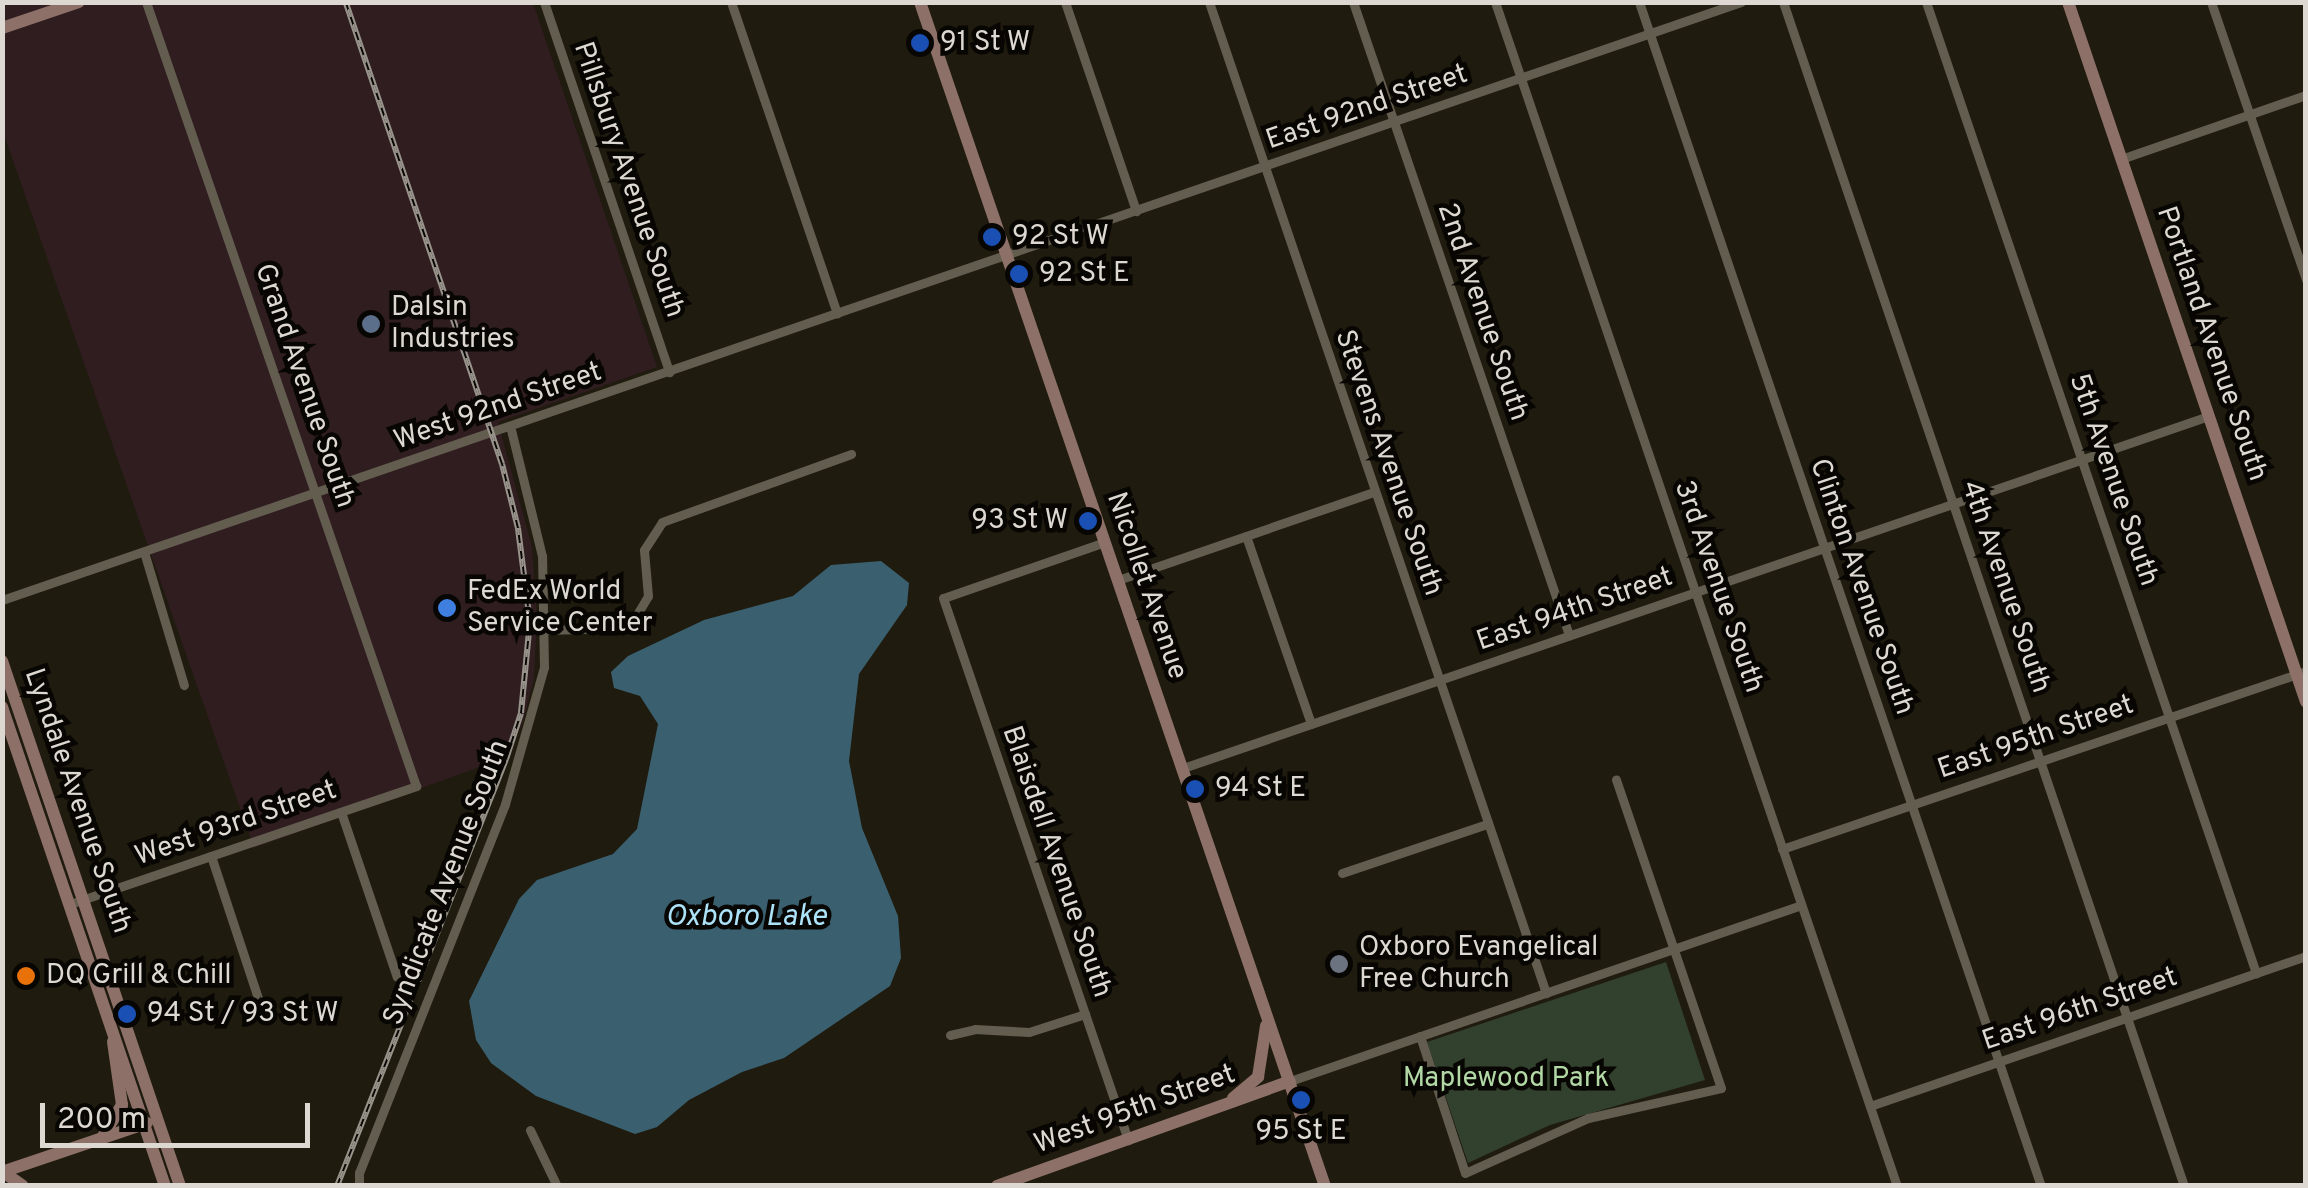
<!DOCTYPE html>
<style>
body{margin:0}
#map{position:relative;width:2308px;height:1188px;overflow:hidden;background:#201b0f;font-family:Overpass,sans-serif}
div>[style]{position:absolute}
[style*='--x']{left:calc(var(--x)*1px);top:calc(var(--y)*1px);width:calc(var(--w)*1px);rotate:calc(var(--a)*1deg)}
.industrial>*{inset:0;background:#301d20}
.green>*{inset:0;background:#32402e}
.water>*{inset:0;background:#3a6070}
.street>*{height:9px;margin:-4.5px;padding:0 4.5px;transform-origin:4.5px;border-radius:4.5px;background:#635d4f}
.secondary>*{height:12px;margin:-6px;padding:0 6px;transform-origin:6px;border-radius:6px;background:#8d7168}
.rail>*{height:6px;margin-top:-3px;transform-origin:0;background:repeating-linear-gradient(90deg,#080603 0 8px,#98948b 0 16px);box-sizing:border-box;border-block:2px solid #98948b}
.dots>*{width:28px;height:28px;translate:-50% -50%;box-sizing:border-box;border:5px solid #080603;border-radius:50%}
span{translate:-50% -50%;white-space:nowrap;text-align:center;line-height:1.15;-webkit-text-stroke:9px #080603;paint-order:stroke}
.poi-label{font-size:28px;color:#ddd9d2}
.left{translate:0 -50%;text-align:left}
.right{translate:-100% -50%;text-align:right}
.street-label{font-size:28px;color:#ddd9d2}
.park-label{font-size:28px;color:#b2d8a6}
.water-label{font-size:30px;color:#ace3f9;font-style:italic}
.frame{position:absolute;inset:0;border:5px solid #ddd9d2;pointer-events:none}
.scale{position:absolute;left:40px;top:1103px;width:270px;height:45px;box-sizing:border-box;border:5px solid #ddd9d2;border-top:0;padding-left:12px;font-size:30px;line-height:35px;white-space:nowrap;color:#ddd9d2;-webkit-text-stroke:8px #080603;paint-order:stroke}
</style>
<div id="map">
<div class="industrial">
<i style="clip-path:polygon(2px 3px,533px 3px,657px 367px,498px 422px,532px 547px,537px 616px,534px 679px,522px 725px,502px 759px,254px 848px,3px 132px)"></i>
</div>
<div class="green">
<i style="clip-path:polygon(1666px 962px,1705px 1080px,1550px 1125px,1468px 1163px,1427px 1042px)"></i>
</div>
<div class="water">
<i style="clip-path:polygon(881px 561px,909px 583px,907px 605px,859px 674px,849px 761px,862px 828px,898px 916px,901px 958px,890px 986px,784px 1058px,742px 1072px,689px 1100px,657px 1127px,635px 1134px,536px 1096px,491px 1063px,476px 1040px,469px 1001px,519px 899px,537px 880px,613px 854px,637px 829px,658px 724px,640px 696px,614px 688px,611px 672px,628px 656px,704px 620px,793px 596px,831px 565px)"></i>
</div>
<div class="street">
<i style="--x:544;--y:2;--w:391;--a:71.3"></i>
<i style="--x:731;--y:2;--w:329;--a:71.2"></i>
<i style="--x:1065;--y:2;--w:221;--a:71.2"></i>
<i style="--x:1209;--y:2;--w:1047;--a:71.22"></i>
<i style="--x:1353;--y:2;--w:669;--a:71.16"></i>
<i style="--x:1495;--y:2;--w:1250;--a:71.25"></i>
<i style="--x:1639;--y:2;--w:1250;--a:71.25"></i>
<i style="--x:1783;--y:2;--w:1250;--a:71.29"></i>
<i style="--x:1926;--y:2;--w:1026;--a:71.23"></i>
<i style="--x:2211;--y:2;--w:294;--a:71.1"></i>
<i style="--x:2121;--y:159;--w:196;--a:-19.1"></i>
<i style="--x:1246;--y:536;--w:199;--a:70.9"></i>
<i style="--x:1105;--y:542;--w:171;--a:160.9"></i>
<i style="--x:943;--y:598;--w:573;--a:71.15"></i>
<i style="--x:144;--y:552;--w:139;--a:73.3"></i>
<i style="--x:1118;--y:580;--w:271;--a:-19"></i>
<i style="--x:2;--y:600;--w:1839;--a:-18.98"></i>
<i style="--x:546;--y:630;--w:70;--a:-1.6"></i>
<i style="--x:616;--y:628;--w:23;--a:-31"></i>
<i style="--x:636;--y:616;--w:23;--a:-59"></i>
<i style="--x:648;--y:596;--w:46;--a:-95"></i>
<i style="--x:644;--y:550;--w:33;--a:-57"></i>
<i style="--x:662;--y:522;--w:201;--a:-19.8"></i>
<i style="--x:1183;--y:768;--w:1085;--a:-18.94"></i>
<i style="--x:341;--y:812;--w:174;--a:71.3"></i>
<i style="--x:1782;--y:849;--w:553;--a:-18.76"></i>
<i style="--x:211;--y:856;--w:150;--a:71.7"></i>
<i style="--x:1342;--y:873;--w:153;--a:-18.7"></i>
<i style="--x:70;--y:904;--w:366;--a:-18.8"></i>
<i style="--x:416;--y:786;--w:829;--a:-109"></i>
<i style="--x:950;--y:1035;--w:26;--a:-13"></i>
<i style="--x:975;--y:1029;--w:54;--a:3.2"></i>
<i style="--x:1029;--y:1032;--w:59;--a:-17.8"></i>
<i style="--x:1420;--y:1036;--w:144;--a:71.8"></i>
<i style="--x:1465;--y:1173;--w:135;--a:-24.1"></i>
<i style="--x:1588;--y:1118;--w:136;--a:-12.7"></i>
<i style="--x:1721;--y:1088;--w:326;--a:-108.8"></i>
<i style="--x:1290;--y:1081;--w:540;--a:-19"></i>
<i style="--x:1870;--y:1106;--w:461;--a:-19"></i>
<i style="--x:530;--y:1130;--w:62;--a:64.3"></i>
<i style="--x:359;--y:1186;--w:13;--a:-90"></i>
<i style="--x:359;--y:1173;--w:397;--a:-68.4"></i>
<i style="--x:505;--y:804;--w:142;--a:-74.1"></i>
<i style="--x:544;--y:667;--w:111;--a:-91"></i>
<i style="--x:542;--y:556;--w:134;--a:-103.8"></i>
</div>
<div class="secondary">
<i style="--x:920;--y:2;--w:1251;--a:71.12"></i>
<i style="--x:2068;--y:2;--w:739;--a:71.22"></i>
<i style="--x:2;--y:28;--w:81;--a:-18.7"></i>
<i style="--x:2;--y:661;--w:554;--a:71.27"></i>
<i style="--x:2;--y:707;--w:506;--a:71.21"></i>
<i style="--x:1233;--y:1098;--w:33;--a:-40"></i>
<i style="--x:1258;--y:1077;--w:52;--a:-81.1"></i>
<i style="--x:102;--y:1138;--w:39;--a:-59"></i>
<i style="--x:122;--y:1105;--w:64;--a:-98.1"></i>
<i style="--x:2;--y:1172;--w:153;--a:-18.7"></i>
<i style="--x:3;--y:1172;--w:24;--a:35"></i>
<i style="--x:997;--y:1186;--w:311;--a:-19.7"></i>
</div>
<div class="rail">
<i style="--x:337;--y:1186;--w:459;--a:-68.4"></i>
<i style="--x:506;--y:759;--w:48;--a:-71.9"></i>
<i style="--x:521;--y:713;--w:91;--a:-84.4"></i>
<i style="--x:530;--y:622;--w:95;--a:-97.3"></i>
<i style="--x:518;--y:528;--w:66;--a:-104"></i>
<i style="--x:502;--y:464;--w:488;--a:-108.7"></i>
</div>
<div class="dots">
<i style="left:920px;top:43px;background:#1a4fb4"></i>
<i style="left:992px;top:237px;background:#1a4fb4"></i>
<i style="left:1019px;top:274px;background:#1a4fb4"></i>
<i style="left:371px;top:324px;background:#5c6f8a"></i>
<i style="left:1088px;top:521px;background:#1a4fb4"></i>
<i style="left:447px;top:608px;background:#3f7fe0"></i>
<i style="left:1195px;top:789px;background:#1a4fb4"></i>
<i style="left:1339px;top:964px;background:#6b7280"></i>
<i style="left:26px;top:976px;background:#e8710a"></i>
<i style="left:127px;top:1014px;background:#1a4fb4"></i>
<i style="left:1301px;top:1100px;background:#1a4fb4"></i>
</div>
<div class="poi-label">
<span class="left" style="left:940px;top:43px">91 St W</span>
<span class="left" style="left:1012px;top:237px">92 St W</span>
<span class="left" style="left:1039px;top:274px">92 St E</span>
<span class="left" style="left:391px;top:324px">Dalsin<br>Industries</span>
<span class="right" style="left:1068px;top:521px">93 St W</span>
<span class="left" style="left:467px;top:608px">FedEx World<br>Service Center</span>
<span class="left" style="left:1215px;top:789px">94 St E</span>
<span class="left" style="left:1359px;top:964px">Oxboro Evangelical<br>Free Church</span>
<span class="left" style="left:46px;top:976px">DQ Grill &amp; Chill</span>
<span class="left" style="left:147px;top:1014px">94 St / 93 St W</span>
<span style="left:1301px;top:1132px">95 St E</span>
</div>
<div class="street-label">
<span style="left:1367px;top:108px;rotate:-19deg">East 92nd Street</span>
<span style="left:628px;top:180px;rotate:71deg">Pillsbury Avenue South</span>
<span style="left:1482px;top:312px;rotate:71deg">2nd Avenue South</span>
<span style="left:2211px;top:344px;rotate:71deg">Portland Avenue South</span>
<span style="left:304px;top:386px;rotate:71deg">Grand Avenue South</span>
<span style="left:498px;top:407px;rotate:-19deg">West 92nd Street</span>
<span style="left:1388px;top:463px;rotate:71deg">Stevens Avenue South</span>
<span style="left:2113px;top:480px;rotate:71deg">5th Avenue South</span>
<span style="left:1146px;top:586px;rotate:71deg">Nicollet Avenue</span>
<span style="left:1718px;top:587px;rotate:71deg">3rd Avenue South</span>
<span style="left:1861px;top:587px;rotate:71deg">Clinton Avenue South</span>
<span style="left:2005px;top:587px;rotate:71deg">4th Avenue South</span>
<span style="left:1575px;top:610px;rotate:-19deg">East 94th Street</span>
<span style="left:2036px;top:738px;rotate:-19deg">East 95th Street</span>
<span style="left:77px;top:801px;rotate:71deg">Lyndale Avenue South</span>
<span style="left:236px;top:824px;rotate:-19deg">West 93rd Street</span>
<span style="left:1056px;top:862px;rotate:71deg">Blaisdell Avenue South</span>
<span style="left:447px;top:883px;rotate:-69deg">Syndicate Avenue South</span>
<span style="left:2080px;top:1010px;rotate:-19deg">East 96th Street</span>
<span style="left:1135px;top:1110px;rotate:-20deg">West 95th Street</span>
</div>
<div class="park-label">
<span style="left:1506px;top:1079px">Maplewood Park</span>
</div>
<div class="water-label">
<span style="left:746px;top:918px">Oxboro Lake</span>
</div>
<div class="frame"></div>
<div class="scale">200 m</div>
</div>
